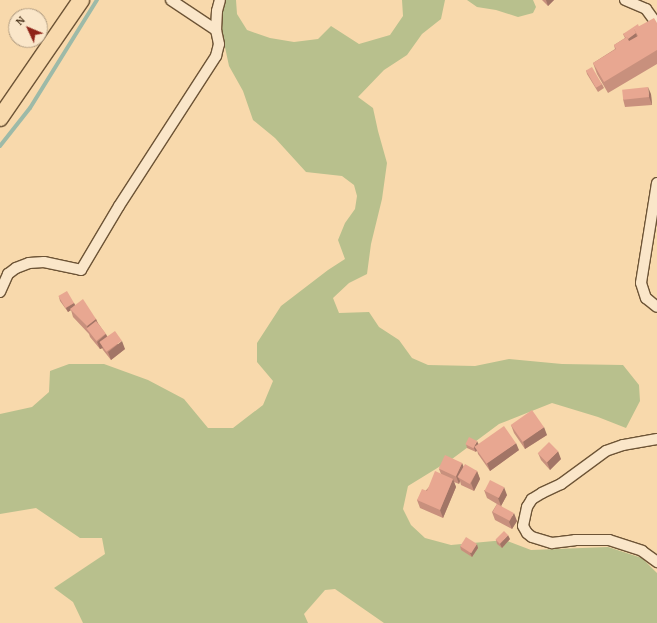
<!DOCTYPE html>
<style>
body{margin:0}
#map{position:relative;width:657px;height:623px;overflow:hidden;background:#f8d9ac;font-family:"Gentium Book Plus",serif}
div>[style]{position:absolute}
[style*='--x']{left:calc(var(--x)*1px);top:calc(var(--y)*1px);width:calc(var(--w)*1px);rotate:calc(var(--a)*1deg)}
.green>*{inset:0;background:#b8c08d}
.stream>*{height:4px;margin:-2px;padding:0 2px;transform-origin:2px;border-radius:2px;background:#9dbaa8}
.roads{filter:drop-shadow(1px 0 #6d5436) drop-shadow(-1px 0 #6d5436) drop-shadow(0 1px #6d5436) drop-shadow(0 -1px #6d5436)}
.minor>*{height:10px;margin:-5px;padding:0 5px;transform-origin:5px;border-radius:5px;background:#fae6c9}
.trunk>*{height:16px;margin:-8px;padding:0 8px;transform-origin:8px;border-radius:8px;background:#f8d9ac}
.wall>*{inset:0;background:#c8907d}
.shaded-wall>*{inset:0;background:#a27566}
.building>*{inset:0;background:#e8a791;transform-origin:0 0}
span{translate:-50% -50%;white-space:nowrap;text-align:center;line-height:1.15;-webkit-text-stroke:3px #fae6c9;paint-order:stroke}
.north{position:absolute;left:8px;top:8px;width:40px;height:40px;box-sizing:border-box;background:#fae6c9;border:1px solid #af9a7f;border-radius:50%;rotate:314deg;font-size:11px;font-weight:700;line-height:16px;text-align:center;color:#3f280f}
.north::after{content:'';display:block;margin:auto;width:14px;height:18px;background:#8f2418;clip-path:polygon(50% 0,100% 100%,50% 72%,0 100%)}
</style>
<div id="map">
<div class="green">
<i style="clip-path:polygon(224px 0,236px 0,237px 14px,247px 30px,270px 38px,294px 42px,318px 39px,331px 26px,359px 44px,390px 35px,403px 16px,402px 0,445px 0,441px 19px,422px 34px,407px 55px,384px 70px,358px 97px,373px 108px,378px 131px,387px 163px,382px 199px,371px 244px,367px 274px,349px 283px,333px 298px,339px 313px,369px 312px,379px 327px,399px 340px,412px 358px,428px 365px,475px 366px,509px 359px,562px 364px,623px 365px,639px 385px,640px 401px,626px 428px,598px 417px,552px 403px,499px 424px,452px 459px,408px 486px,403px 509px,411px 525px,425px 538px,451px 545px,505px 540px,531px 550px,608px 547px,642px 558px,657px 573px,657px 623px,384px 623px,335px 589px,325px 590px,304px 614px,308px 623px,83px 623px,73px 602px,54px 588px,105px 554px,102px 538px,80px 538px,36px 508px,0 514px,0 414px,32px 407px,49px 392px,50px 371px,69px 364px,104px 364px,148px 380px,184px 399px,208px 428px,233px 428px,263px 405px,273px 381px,257px 362px,257px 343px,281px 306px,328px 270px,345px 259px,338px 240px,345px 223px,355px 209px,357px 196px,354px 185px,342px 176px,306px 172px,275px 138px,253px 120px,243px 91px,229px 66px,222px 33px,222px 7px)"></i>
<i style="clip-path:polygon(467px 0,533px 0,536px 7px,533px 13px,518px 17px,496px 10px,477px 7px)"></i>
</div>
<div class="stream">
<i style="--x:0;--y:146;--w:48;--a:-51.7"></i>
<i style="--x:30;--y:108;--w:127;--a:-58.2"></i>
</div>
<div class="roads">
<div class="minor">
<i style="--x:171;--y:0;--w:54;--a:33.7"></i>
<i style="--x:625;--y:0;--w:23;--a:23"></i>
<i style="--x:646;--y:9;--w:19;--a:54"></i>
<i style="--x:657;--y:183;--w:101;--a:99.1"></i>
<i style="--x:641;--y:283;--w:16;--a:72"></i>
<i style="--x:646;--y:298;--w:14;--a:39"></i>
<i style="--x:0;--y:292;--w:20;--a:-66"></i>
<i style="--x:8;--y:274;--w:10;--a:-37"></i>
<i style="--x:16;--y:268;--w:14;--a:-21"></i>
<i style="--x:29;--y:263;--w:15;--a:-4"></i>
<i style="--x:44;--y:262;--w:38;--a:12"></i>
<i style="--x:81;--y:270;--w:74;--a:-59.3"></i>
<i style="--x:119;--y:206;--w:179;--a:-57.1"></i>
<i style="--x:216;--y:56;--w:12;--a:-76"></i>
<i style="--x:219;--y:44;--w:14;--a:-102"></i>
<i style="--x:216;--y:30;--w:19;--a:-87"></i>
<i style="--x:217;--y:11;--w:11;--a:-75"></i>
<i style="--x:657;--y:439;--w:35;--a:170"></i>
<i style="--x:623;--y:445;--w:18;--a:161"></i>
<i style="--x:606;--y:451;--w:56;--a:143.7"></i>
<i style="--x:561;--y:484;--w:21;--a:155"></i>
<i style="--x:542;--y:493;--w:12;--a:149"></i>
<i style="--x:532;--y:499;--w:9;--a:122"></i>
<i style="--x:527;--y:507;--w:19;--a:102"></i>
<i style="--x:523;--y:526;--w:8;--a:60"></i>
<i style="--x:527;--y:533;--w:6;--a:39"></i>
<i style="--x:532;--y:537;--w:21;--a:17"></i>
<i style="--x:552;--y:543;--w:23;--a:-7"></i>
<i style="--x:575;--y:540;--w:34;--a:0"></i>
<i style="--x:609;--y:540;--w:35;--a:18"></i>
<i style="--x:642;--y:551;--w:19;--a:36"></i>
</div>
<div class="trunk">
<i style="--x:0;--y:118;--w:143;--a:-55.5"></i>
</div>
</div>
<div class="wall">
<i style="clip-path:polygon(542px 0,554px 0,548px 6px)"></i>
<i style="clip-path:polygon(657px 23px,657px 64px,608px 93px,597px 74px,593px 63px,615px 49px,614px 45px,625px 38px,623px 34px,639px 27px)"></i>
<i style="clip-path:polygon(586px 70px,602px 84px,604px 88px,598px 92px,587px 74px)"></i>
<i style="clip-path:polygon(651px 94px,652px 105px,625px 107px,623px 99px)"></i>
<i style="clip-path:polygon(59px 297px,74px 303px,75px 305px,96px 319px,98px 323px,107px 336px,125px 349px,111px 360px,103px 350px,102px 348px,100px 349px,90px 337px,89px 334px,73px 317px,71px 310px,68px 312px,60px 301px)"></i>
<i style="clip-path:polygon(511px 425px,547px 435px,525px 449px,514px 433px)"></i>
<i style="clip-path:polygon(466px 444px,479px 444px,519px 450px,490px 471px,478px 454px,477px 450px,476px 452px,467px 448px)"></i>
<i style="clip-path:polygon(538px 453px,561px 459px,550px 470px,541px 460px)"></i>
<i style="clip-path:polygon(462px 463px,463px 467px,477px 471px,480px 479px,474px 491px,461px 485px,460px 481px,459px 484px,454px 482px,456px 487px,443px 518px,420px 508px,417px 500px,441px 474px,439px 469px)"></i>
<i style="clip-path:polygon(484px 490px,507px 495px,501px 506px,517px 521px,512px 529px,495px 520px,492px 512px,497px 504px,487px 498px)"></i>
<i style="clip-path:polygon(510px 539px,502px 548px,497px 544px,496px 540px)"></i>
<i style="clip-path:polygon(460px 546px,478px 548px,472px 557px,461px 550px)"></i>
</div>
<div class="shaded-wall">
<i style="clip-path:polygon(546px 0,554px 0,548px 6px)"></i>
<i style="clip-path:polygon(636px 33px,637px 37px,628px 43px,627px 39px)"></i>
<i style="clip-path:polygon(648px 87px,651px 94px,652px 105px,649px 97px)"></i>
<i style="clip-path:polygon(74px 303px,76px 307px,70px 309px,71px 310px,68px 312px,66px 308px)"></i>
<i style="clip-path:polygon(96px 319px,99px 327px,88px 329px,87px 326px)"></i>
<i style="clip-path:polygon(106px 334px,109px 342px,100px 342px,103px 348px,100px 349px,97px 342px)"></i>
<i style="clip-path:polygon(122px 341px,125px 349px,111px 360px,108px 352px)"></i>
<i style="clip-path:polygon(544px 427px,547px 435px,525px 449px,523px 441px)"></i>
<i style="clip-path:polygon(477px 441px,479px 445px,475px 447px,477px 450px,476px 452px,474px 448px)"></i>
<i style="clip-path:polygon(516px 443px,519px 450px,490px 471px,487px 463px)"></i>
<i style="clip-path:polygon(558px 451px,561px 459px,550px 470px,547px 462px)"></i>
<i style="clip-path:polygon(462px 463px,465px 470px,458px 477px,460px 481px,459px 484px,456px 476px)"></i>
<i style="clip-path:polygon(477px 471px,480px 479px,474px 491px,471px 483px)"></i>
<i style="clip-path:polygon(453px 479px,456px 487px,443px 518px,440px 510px)"></i>
<i style="clip-path:polygon(504px 487px,507px 495px,501px 506px,498px 498px)"></i>
<i style="clip-path:polygon(514px 513px,517px 521px,512px 529px,509px 522px)"></i>
<i style="clip-path:polygon(508px 535px,510px 539px,502px 548px,500px 544px)"></i>
<i style="clip-path:polygon(477px 544px,478px 548px,472px 557px,470px 553px)"></i>
</div>
<div class="building">
<i style="clip-path:polygon(654px 18px,657px 23px,657px 50px,604px 82px,593px 63px,616px 49px,614px 45px,627px 37px,629px 41px,638px 36px,634px 29px)"></i>
<i style="clip-path:polygon(638px 24px,639px 27px,634px 29px,636px 33px,628px 39px,627px 37px,626px 38px,623px 34px)"></i>
<i style="left:592px;top:67px;width:20px;height:7px;rotate:60deg"></i>
<i style="left:648px;top:87px;width:10px;height:26px;rotate:84deg"></i>
<i style="left:67px;top:291px;width:14px;height:10px;rotate:60deg"></i>
<i style="clip-path:polygon(83px 299px,96px 319px,87px 326px,70px 309px)"></i>
<i style="left:96px;top:321px;width:16px;height:12px;rotate:52deg"></i>
<i style="left:115px;top:331px;width:12px;height:19px;rotate:55deg"></i>
<i style="left:532px;top:410px;width:21px;height:26px;rotate:55deg"></i>
<i style="left:504px;top:426px;width:21px;height:36px;rotate:55deg"></i>
<i style="left:469px;top:437px;width:9px;height:8px;rotate:27deg"></i>
<i style="left:549px;top:442px;width:13px;height:16px;rotate:45deg"></i>
<i style="left:445px;top:455px;width:19px;height:15px;rotate:25deg"></i>
<i style="left:465px;top:464px;width:14px;height:15px;rotate:30deg"></i>
<i style="clip-path:polygon(435px 471px,453px 479px,440px 510px,417px 500px,422px 489px,427px 491px)"></i>
<i style="left:490px;top:480px;width:16px;height:12px;rotate:27deg"></i>
<i style="left:497px;top:504px;width:19px;height:9px;rotate:28deg"></i>
<i style="left:504px;top:531px;width:6px;height:12px;rotate:45deg"></i>
<i style="left:466px;top:537px;width:13px;height:11px;rotate:32deg"></i>
</div>
<div class="north">N</div>
</div>
